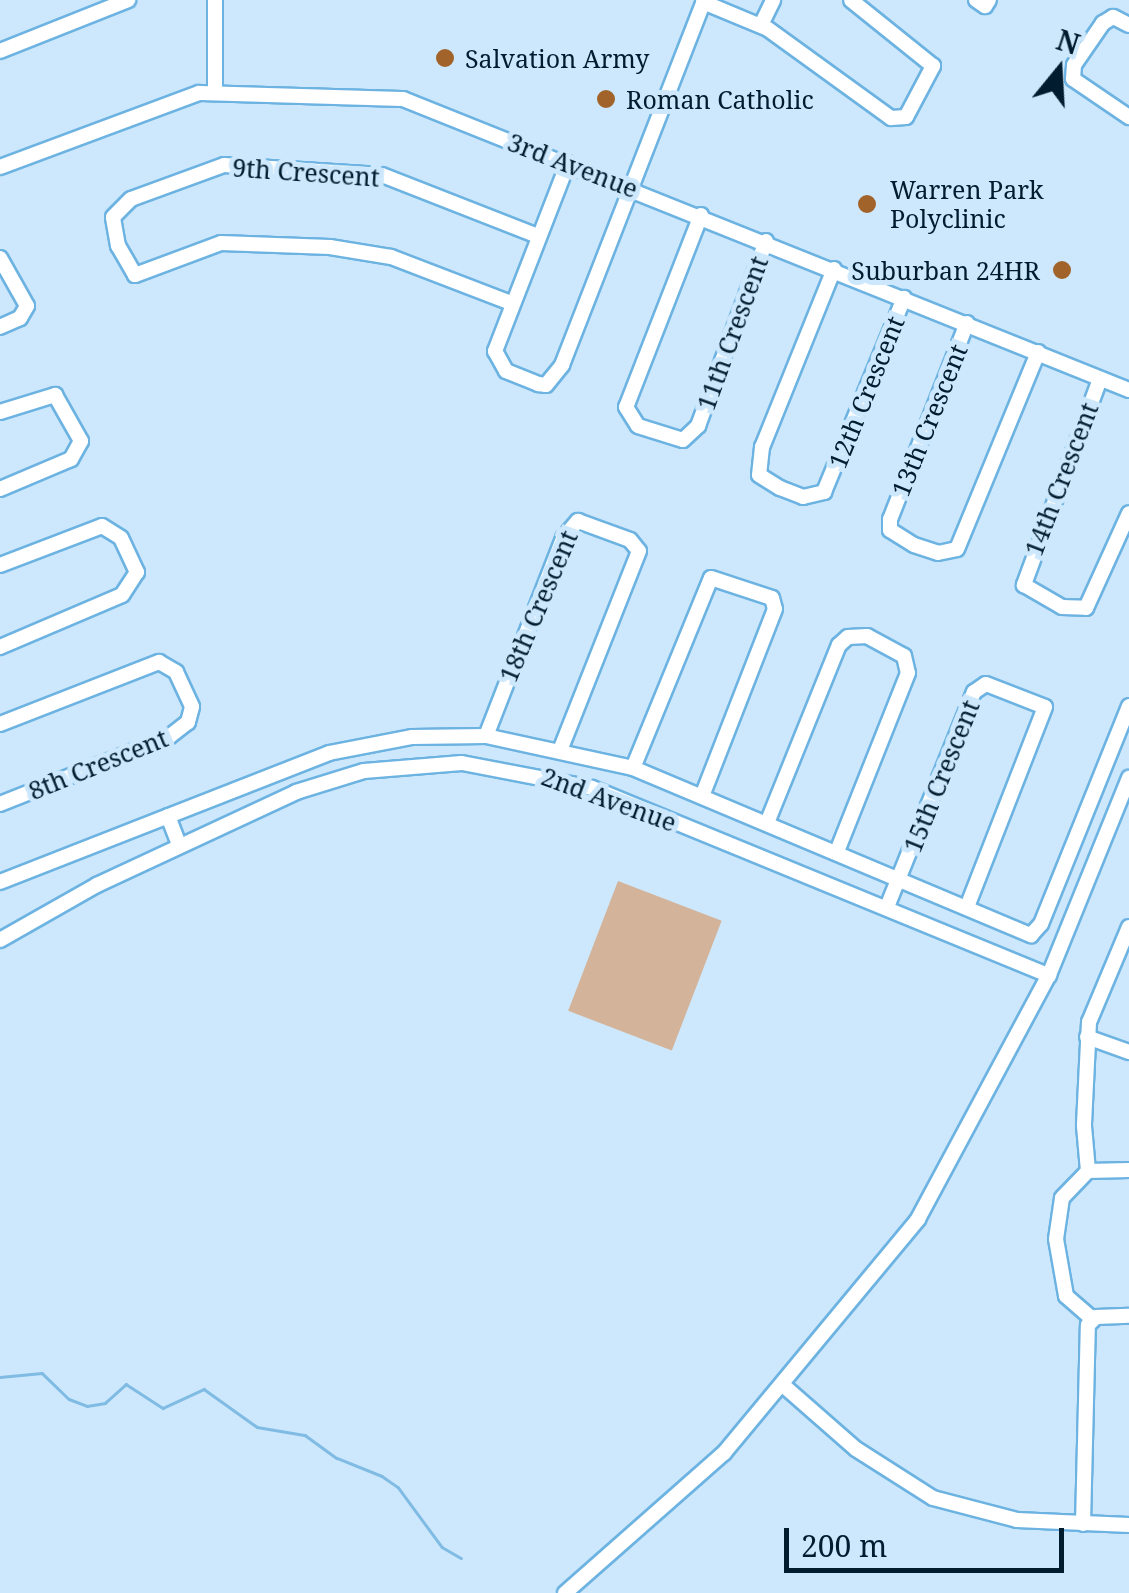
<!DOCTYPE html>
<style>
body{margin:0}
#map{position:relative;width:1129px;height:1593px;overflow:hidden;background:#cde8fc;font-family:"Noto Serif",serif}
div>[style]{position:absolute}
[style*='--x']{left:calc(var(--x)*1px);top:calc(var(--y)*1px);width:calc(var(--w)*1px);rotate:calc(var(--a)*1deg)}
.green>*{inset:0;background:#d3b39a;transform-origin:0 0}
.stream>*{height:2.5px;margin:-1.25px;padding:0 1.25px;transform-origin:1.25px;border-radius:1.25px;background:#80bbe3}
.roads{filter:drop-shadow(2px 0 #6db3e2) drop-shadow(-2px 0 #6db3e2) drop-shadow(0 2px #6db3e2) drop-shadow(0 -2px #6db3e2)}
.minor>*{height:14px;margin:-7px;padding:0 7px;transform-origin:7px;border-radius:7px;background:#fff}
.dots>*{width:28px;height:28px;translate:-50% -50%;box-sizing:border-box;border:5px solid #cde8fc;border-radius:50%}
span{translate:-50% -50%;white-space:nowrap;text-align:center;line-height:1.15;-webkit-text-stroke:10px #cde8fc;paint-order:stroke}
.poi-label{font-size:25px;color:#001c2e}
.left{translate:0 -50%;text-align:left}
.right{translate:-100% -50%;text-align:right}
.street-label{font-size:25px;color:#001c2e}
.north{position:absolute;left:1009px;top:20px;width:100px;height:100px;-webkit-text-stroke:8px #cde8fc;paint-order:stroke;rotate:18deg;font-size:28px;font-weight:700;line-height:40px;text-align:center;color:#001c2e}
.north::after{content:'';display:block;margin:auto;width:35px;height:45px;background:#001c2e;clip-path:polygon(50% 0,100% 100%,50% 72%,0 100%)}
.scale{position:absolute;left:784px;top:1528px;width:280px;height:45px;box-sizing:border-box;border:5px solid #001c2e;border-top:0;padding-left:12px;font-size:30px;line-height:35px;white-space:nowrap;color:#001c2e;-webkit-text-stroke:8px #cde8fc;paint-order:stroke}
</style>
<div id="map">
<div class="green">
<i style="left:618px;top:881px;width:111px;height:139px;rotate:21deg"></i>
</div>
<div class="stream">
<i style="--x:0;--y:1377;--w:42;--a:-5.4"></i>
<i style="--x:42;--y:1373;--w:37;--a:44"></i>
<i style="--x:69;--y:1399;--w:19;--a:21"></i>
<i style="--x:87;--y:1406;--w:18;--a:-9"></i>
<i style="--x:105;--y:1403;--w:28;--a:-42"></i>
<i style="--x:126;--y:1384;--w:44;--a:33"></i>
<i style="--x:163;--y:1408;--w:45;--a:-24.9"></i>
<i style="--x:204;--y:1389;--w:65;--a:35.6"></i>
<i style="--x:257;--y:1427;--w:49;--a:9.5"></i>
<i style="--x:305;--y:1435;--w:39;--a:36"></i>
<i style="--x:337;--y:1458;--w:48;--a:21.8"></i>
<i style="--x:382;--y:1476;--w:19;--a:35"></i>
<i style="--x:398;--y:1487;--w:74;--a:53.7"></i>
<i style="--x:442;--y:1547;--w:22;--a:30"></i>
</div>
<div class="roads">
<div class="minor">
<i style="--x:976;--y:0;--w:11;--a:34"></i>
<i style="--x:985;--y:6;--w:7;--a:-56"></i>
<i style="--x:703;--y:2;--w:70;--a:22.6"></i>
<i style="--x:768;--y:29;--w:152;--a:35.9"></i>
<i style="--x:891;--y:118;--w:15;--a:-4"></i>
<i style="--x:906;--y:117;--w:58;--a:-62.1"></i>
<i style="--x:933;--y:66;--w:105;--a:-141.2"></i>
<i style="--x:761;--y:25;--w:28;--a:-64"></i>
<i style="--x:1129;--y:25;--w:18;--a:-153"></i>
<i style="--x:1113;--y:17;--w:12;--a:149"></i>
<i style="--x:1103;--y:23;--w:51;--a:124.6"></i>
<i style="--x:1074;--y:65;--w:14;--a:94"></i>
<i style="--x:1073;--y:79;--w:68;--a:34.2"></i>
<i style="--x:0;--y:51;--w:138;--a:-21.7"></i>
<i style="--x:215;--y:91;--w:91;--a:-90"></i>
<i style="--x:568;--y:163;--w:202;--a:111.2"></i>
<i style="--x:495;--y:351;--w:23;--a:61"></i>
<i style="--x:506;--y:371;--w:35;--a:22"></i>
<i style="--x:538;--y:384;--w:8;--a:7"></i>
<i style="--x:546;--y:385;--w:26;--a:-51"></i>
<i style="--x:562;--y:365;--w:392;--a:-68.7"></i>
<i style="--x:0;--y:167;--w:212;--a:-20.4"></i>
<i style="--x:199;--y:93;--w:204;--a:1.7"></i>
<i style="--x:403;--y:99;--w:782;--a:21.84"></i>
<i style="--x:701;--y:215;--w:206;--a:111.3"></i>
<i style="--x:626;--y:407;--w:22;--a:58"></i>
<i style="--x:638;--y:426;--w:47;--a:17.3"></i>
<i style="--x:683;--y:440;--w:21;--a:-43"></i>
<i style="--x:698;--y:426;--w:197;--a:-69.8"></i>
<i style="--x:0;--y:258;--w:55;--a:60.6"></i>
<i style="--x:27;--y:306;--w:14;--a:120"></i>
<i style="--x:20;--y:318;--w:22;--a:156"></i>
<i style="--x:834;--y:269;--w:192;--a:112"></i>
<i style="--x:762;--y:447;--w:28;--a:96"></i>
<i style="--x:759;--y:475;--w:25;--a:32"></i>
<i style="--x:780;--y:488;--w:25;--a:21"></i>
<i style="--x:803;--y:497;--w:22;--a:-13"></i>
<i style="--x:824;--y:492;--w:210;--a:-67.6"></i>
<i style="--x:511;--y:303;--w:129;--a:-159"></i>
<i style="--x:391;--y:257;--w:62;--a:-170.7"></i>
<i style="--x:330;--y:247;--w:109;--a:-177.9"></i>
<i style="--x:221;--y:243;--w:92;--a:159.6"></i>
<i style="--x:135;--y:275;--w:34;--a:-120"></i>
<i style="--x:118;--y:246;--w:29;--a:-100"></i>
<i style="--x:113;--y:217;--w:25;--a:-45"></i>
<i style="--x:131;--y:199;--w:99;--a:-20.1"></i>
<i style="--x:224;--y:165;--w:158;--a:3.6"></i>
<i style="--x:382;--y:175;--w:168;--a:21.4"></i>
<i style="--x:967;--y:323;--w:211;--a:111.4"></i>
<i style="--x:890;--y:519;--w:11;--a:90"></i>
<i style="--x:890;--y:530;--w:28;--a:32"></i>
<i style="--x:914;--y:545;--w:25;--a:18"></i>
<i style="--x:938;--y:553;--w:19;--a:-12"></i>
<i style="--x:957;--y:549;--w:213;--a:-67.6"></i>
<i style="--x:1100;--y:379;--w:220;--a:110.3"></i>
<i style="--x:1024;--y:585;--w:44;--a:30.1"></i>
<i style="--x:1062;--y:607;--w:24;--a:2"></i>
<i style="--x:1086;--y:608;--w:104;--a:-65.6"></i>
<i style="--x:0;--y:412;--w:58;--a:-17.2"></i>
<i style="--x:55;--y:395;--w:53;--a:60.5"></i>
<i style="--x:81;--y:441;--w:21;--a:119"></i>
<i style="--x:71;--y:459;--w:77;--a:157.1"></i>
<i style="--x:0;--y:565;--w:109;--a:-20.9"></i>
<i style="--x:102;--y:526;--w:22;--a:32"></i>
<i style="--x:121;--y:538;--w:38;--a:65"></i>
<i style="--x:137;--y:572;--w:27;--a:123"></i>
<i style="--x:122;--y:595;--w:133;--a:156.9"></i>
<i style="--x:0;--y:724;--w:171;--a:-21.3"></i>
<i style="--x:159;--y:662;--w:20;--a:30"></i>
<i style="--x:176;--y:672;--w:38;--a:65"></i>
<i style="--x:192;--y:707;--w:16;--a:105"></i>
<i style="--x:188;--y:722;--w:24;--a:142"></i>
<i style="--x:169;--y:737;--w:182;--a:158.4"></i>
<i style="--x:486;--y:736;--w:212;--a:-68.7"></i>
<i style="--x:563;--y:538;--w:23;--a:-49"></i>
<i style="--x:578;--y:521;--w:55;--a:20.1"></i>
<i style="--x:630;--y:540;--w:14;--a:51"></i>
<i style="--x:639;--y:551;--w:212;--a:111.6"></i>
<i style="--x:633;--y:768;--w:205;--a:-67.7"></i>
<i style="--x:711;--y:578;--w:64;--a:18.2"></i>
<i style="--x:772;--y:598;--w:11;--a:75"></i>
<i style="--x:775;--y:609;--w:201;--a:111.3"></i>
<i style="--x:168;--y:816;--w:30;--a:69"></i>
<i style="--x:767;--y:823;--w:192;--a:-68"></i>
<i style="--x:839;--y:645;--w:12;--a:-42"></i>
<i style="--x:848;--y:637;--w:19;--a:-3"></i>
<i style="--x:867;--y:636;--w:42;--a:28.4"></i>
<i style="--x:904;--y:656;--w:17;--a:77"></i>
<i style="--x:908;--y:673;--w:189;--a:111.7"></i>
<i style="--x:0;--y:882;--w:353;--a:-21.4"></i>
<i style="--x:329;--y:753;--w:85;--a:-10.9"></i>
<i style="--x:412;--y:737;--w:74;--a:-0.8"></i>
<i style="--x:486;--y:736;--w:150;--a:12.3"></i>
<i style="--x:633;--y:768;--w:432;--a:22.8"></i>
<i style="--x:1031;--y:935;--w:15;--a:-48"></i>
<i style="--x:1041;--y:924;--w:235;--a:-68"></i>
<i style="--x:887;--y:907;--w:232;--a:-68"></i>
<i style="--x:974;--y:692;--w:14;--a:-34"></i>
<i style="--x:986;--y:684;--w:63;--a:21.3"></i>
<i style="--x:1045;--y:707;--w:215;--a:111.3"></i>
<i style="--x:1129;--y:927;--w:103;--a:112.8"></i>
<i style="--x:1089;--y:1022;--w:104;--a:92.8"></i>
<i style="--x:1084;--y:1126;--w:45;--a:84.9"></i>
<i style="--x:1088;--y:1171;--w:41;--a:-1.4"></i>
<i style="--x:0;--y:940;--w:112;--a:-29.6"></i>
<i style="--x:97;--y:885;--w:220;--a:-25"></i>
<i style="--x:296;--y:792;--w:71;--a:-17.2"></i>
<i style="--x:364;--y:771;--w:98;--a:-4.7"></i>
<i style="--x:462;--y:763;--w:132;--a:10.9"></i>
<i style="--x:592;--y:788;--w:494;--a:22.3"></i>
<i style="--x:1087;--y:1037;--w:45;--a:19.7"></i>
<i style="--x:1088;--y:1171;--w:37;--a:134"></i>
<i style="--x:1062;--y:1198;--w:41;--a:98.3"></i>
<i style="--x:1056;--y:1239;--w:58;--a:80"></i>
<i style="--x:1066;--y:1296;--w:33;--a:41"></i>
<i style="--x:784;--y:1386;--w:96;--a:41.2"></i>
<i style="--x:856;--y:1449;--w:91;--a:32.5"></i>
<i style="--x:933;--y:1498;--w:87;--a:14.7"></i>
<i style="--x:1017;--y:1520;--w:112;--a:2.6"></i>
<i style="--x:1083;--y:1524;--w:199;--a:-88.6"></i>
<i style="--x:1088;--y:1325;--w:11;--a:-45"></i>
<i style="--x:1096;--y:1317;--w:33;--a:-2"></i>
<i style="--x:565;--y:1593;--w:212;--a:-41.4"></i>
<i style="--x:724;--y:1453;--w:304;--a:-50.3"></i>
<i style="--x:918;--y:1219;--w:277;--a:-61.8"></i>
<i style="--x:1049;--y:975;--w:213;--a:-67.9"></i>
</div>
</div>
<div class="dots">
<i style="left:445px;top:58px;background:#a2632a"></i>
<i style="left:606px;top:99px;background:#a2632a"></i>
<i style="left:867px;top:204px;background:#a2632a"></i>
<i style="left:1062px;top:270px;background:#a2632a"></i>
</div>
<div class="poi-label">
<span class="left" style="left:465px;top:58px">Salvation Army</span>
<span class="left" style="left:626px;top:99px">Roman Catholic</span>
<span class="left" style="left:890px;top:204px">Warren Park<br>Polyclinic</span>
<span class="right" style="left:1040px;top:270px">Suburban 24HR</span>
</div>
<div class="street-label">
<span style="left:573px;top:165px;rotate:21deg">3rd Avenue</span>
<span style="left:306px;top:172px;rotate:4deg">9th Crescent</span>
<span style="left:732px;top:333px;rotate:-70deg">11th Crescent</span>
<span style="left:866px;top:392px;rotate:-68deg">12th Crescent</span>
<span style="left:929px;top:420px;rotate:-68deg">13th Crescent</span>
<span style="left:1061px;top:479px;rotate:-69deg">14th Crescent</span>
<span style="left:538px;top:606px;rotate:-67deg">18th Crescent</span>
<span style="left:98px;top:764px;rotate:-22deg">8th Crescent</span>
<span style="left:941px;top:776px;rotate:-68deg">15th Crescent</span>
<span style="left:609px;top:799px;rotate:20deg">2nd Avenue</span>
</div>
<div class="north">N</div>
<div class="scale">200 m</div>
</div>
